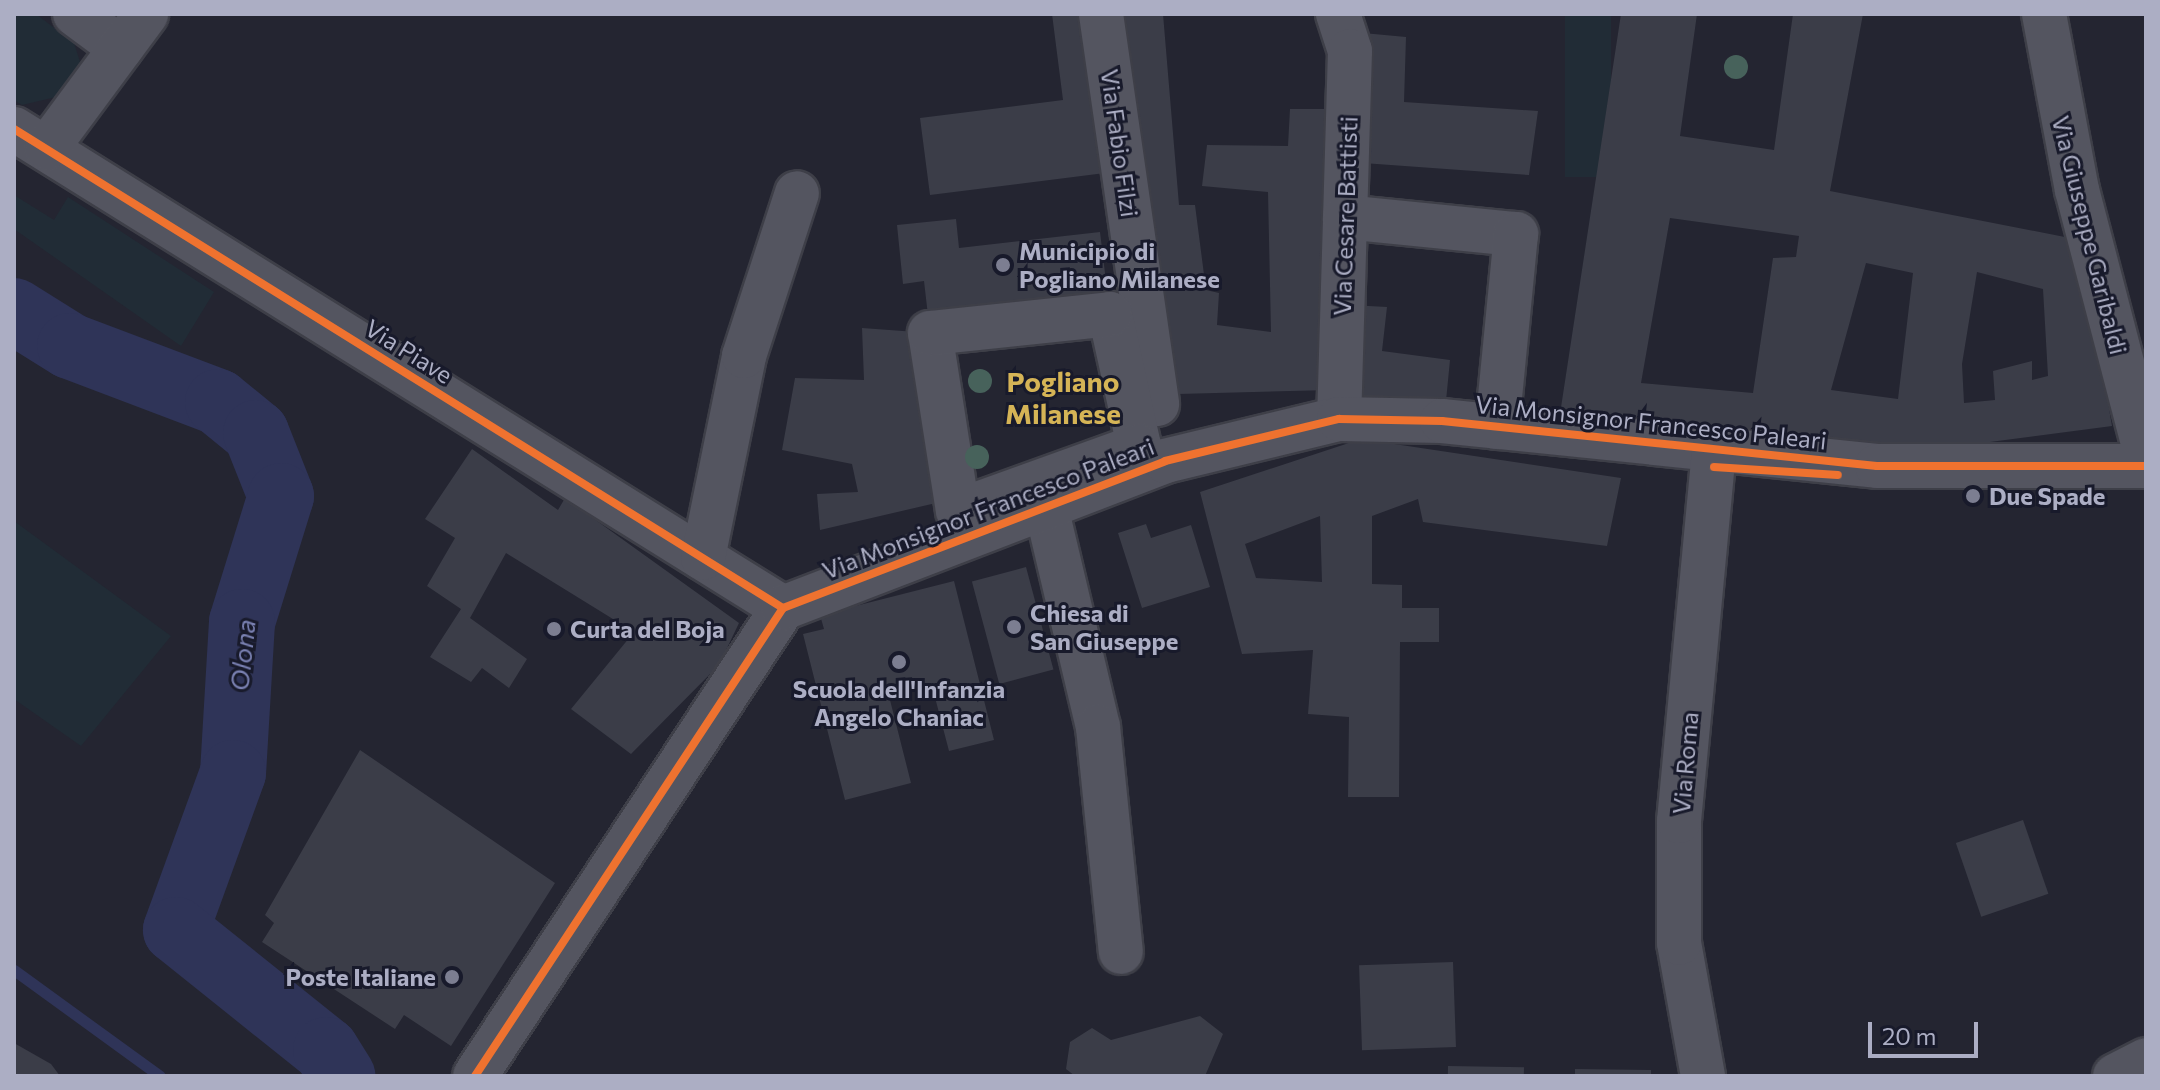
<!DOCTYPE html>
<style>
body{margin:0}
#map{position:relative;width:2160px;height:1090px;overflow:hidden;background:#242531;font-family:Commissioner,sans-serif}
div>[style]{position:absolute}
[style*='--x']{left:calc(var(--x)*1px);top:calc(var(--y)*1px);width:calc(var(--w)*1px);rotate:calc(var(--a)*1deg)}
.green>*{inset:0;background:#212c36;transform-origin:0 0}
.stream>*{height:11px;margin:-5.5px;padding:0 5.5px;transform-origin:5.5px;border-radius:5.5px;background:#2f3458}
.river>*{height:66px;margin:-33px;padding:0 33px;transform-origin:33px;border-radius:33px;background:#2f3458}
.building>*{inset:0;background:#3b3d48;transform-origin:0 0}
.roads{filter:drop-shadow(2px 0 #3e3f48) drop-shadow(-2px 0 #3e3f48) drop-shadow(0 2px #3e3f48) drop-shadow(0 -2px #3e3f48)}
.minor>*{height:44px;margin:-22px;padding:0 22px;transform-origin:22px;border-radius:22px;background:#545560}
.cycleway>*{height:8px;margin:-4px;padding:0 4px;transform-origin:4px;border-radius:4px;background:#ef722f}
.trees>*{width:24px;height:24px;margin:-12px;border-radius:50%;background:#47625b}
.dots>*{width:22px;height:22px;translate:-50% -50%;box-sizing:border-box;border:4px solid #181a2b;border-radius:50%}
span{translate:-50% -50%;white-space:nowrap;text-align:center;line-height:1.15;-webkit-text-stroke:6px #181a2b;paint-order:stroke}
.street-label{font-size:24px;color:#acaec4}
.poi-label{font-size:24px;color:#acaec4;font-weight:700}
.left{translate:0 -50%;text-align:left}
.right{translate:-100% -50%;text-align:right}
.water-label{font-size:26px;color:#7a81b2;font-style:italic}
.quarter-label{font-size:28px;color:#d5b456;font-weight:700}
.frame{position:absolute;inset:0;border:16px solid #acaec4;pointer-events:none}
.scale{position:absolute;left:1868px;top:1022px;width:110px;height:36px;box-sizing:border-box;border:4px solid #acaec4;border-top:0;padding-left:10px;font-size:24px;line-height:28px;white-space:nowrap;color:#acaec4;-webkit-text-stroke:6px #181a2b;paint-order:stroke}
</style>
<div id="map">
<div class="green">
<i style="clip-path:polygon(14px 14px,36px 14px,74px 43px,81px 65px,56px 97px,22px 105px,14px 100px)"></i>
<i style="left:1565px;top:14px;width:46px;height:163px"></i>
<i style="clip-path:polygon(14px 195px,54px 220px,68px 197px,214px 292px,181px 346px,14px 229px)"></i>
<i style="clip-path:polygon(14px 521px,171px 636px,81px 746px,14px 699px)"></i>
</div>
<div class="stream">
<i style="--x:14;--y:970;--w:180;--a:36"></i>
</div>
<div class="river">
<i style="--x:14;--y:311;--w:66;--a:32"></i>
<i style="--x:70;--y:346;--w:158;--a:20.7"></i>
<i style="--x:218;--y:402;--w:49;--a:39.2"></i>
<i style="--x:256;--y:433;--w:68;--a:68.4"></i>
<i style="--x:281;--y:496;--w:132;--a:107.2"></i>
<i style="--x:242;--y:622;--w:151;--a:93.4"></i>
<i style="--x:233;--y:773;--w:167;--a:110"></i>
<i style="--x:176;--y:930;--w:192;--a:38.7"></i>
<i style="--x:326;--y:1050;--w:31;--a:58"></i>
</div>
<div class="building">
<i style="clip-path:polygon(1052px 14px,1082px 14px,1105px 173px,930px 195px,920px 118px,1063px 100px)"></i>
<i style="clip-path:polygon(1112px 14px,1163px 14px,1179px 205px,1195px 205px,1206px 290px,1219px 293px,1217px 325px,1271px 332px,1268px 192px,1202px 186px,1207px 145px,1288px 146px,1290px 109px,1334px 109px,1330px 390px,1178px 394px)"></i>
<i style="clip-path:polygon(evenodd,1621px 14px,1697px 14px,1680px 136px,1774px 150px,1793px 14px,1863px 14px,1830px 191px,2080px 240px,2112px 426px,1913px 452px,1560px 414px,1621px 14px,1670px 218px,1799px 236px,1796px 257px,1773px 258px,1753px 393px,1641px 383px,1670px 218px,1621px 14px,1866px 263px,1913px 273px,1898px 399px,1831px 390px,1866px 263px,1621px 14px,1977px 272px,2043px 289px,2048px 376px,2032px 380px,2032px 361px,1993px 371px,1995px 400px,1964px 403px,1962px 364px,1977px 272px)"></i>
<i style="clip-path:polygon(1363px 33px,1406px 37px,1404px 102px,1538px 111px,1529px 175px,1363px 163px)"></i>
<i style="clip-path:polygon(956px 219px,959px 248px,1100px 232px,1110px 314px,930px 333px,924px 281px,903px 284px,897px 225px)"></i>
<i style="clip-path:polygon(1350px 305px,1387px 307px,1382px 351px,1450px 360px,1446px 401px,1345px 396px)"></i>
<i style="clip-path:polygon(862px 328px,930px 333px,936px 503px,820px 530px,817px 494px,858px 492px,852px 464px,782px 450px,795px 378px,864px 380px)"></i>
<i style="clip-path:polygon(evenodd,1361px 439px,1621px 478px,1607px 546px,1423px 522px,1418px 499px,1372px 516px,1372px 584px,1402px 585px,1402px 608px,1439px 608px,1439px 642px,1400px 642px,1399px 797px,1348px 797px,1349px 717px,1308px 714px,1313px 650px,1242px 654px,1200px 492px,1361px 439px,1320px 516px,1322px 582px,1256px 578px,1245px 544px,1320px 516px)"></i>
<i style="clip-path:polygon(472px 449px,558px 510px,565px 498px,739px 623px,719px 665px,631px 754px,571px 709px,634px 632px,506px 553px,470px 618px,527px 659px,509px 688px,482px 668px,471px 682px,430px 657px,461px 609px,427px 586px,455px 538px,425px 519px)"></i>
<i style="clip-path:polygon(1146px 524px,1151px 538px,1191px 525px,1210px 587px,1142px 608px,1118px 533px)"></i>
<i style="left:1026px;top:567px;width:106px;height:56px;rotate:75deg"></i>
<i style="clip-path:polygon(954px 581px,994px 740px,949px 751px,932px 686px,889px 696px,911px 783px,845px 800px,803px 634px,824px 629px,820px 615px)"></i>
<i style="clip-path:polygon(360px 750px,555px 883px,451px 1046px,404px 1015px,395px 1029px,262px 942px,274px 923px,265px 915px)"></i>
<i style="left:2023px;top:820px;width:78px;height:71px;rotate:71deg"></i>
<i style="left:1453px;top:962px;width:85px;height:94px;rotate:88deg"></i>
<i style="clip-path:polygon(1200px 1016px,1223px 1034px,1205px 1076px,1075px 1076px,1066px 1069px,1070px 1042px,1092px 1028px,1111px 1040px)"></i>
<i style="clip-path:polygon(14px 1043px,51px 1064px,60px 1076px,14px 1076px)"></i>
<i style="left:1448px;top:1066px;width:76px;height:10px;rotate:1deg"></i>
<i style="clip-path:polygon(1575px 1069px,1651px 1070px,1651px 1076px,1575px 1076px)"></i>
</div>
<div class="roads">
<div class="minor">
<i style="--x:75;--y:14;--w:57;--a:36.5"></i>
<i style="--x:1101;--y:14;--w:394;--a:81.8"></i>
<i style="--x:1338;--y:14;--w:39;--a:72"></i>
<i style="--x:1350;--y:51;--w:368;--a:91.7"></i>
<i style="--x:2044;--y:14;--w:179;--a:79.4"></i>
<i style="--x:2077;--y:190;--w:273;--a:75.4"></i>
<i style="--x:14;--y:129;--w:906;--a:31.92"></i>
<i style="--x:47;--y:148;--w:167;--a:-53.5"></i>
<i style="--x:1345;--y:217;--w:172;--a:5.7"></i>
<i style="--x:1516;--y:234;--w:194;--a:95.6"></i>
<i style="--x:1110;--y:314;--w:135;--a:77.6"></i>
<i style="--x:1139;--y:446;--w:192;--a:160.2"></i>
<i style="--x:958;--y:511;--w:180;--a:-98.9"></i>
<i style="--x:930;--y:333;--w:181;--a:-6"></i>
<i style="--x:1046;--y:507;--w:226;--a:76.7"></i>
<i style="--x:1098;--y:727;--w:226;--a:84.2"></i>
<i style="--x:703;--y:558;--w:206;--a:-78.5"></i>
<i style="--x:744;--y:356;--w:171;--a:-72"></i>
<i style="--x:475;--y:1076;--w:560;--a:-56.65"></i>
<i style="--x:783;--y:608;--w:409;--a:-21"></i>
<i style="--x:1165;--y:461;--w:179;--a:-13.6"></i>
<i style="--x:1339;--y:419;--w:103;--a:1.1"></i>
<i style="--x:1442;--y:421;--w:437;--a:5.9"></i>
<i style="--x:1877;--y:466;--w:269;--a:0"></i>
<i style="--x:1703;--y:1076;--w:135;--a:-100.2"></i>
<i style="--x:1679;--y:943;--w:122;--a:-90"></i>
<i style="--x:1679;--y:821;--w:374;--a:-84.6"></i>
<i style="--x:2115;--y:1076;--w:35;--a:-27"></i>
</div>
</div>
<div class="cycleway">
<i style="--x:14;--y:129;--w:906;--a:31.92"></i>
<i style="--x:1714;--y:467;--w:124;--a:3.7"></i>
<i style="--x:475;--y:1076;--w:560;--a:-56.65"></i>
<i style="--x:783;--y:608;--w:409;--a:-21"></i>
<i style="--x:1165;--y:461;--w:179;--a:-13.6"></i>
<i style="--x:1339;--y:419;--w:103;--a:1.1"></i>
<i style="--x:1442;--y:421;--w:437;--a:5.9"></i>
<i style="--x:1877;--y:466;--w:269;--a:0"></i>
</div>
<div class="trees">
<i style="left:1736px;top:67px"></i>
<i style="left:980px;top:381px"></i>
<i style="left:977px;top:457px"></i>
</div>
<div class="dots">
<i style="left:1003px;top:265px;background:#7c7e91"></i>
<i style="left:1973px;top:496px;background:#7c7e91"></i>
<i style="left:1014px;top:627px;background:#7c7e91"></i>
<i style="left:554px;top:629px;background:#7c7e91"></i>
<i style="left:899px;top:662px;background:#7c7e91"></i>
<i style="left:452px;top:977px;background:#7c7e91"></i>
</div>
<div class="street-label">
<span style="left:1120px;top:143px;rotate:82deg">Via Fabio Filzi</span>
<span style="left:1345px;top:216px;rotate:-88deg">Via Cesare Battisti</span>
<span style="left:2090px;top:235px;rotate:76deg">Via Giuseppe Garibaldi</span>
<span style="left:409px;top:351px;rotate:32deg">Via Piave</span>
<span style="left:1651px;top:422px;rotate:6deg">Via Monsignor Francesco Paleari</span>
<span style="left:988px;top:508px;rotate:-21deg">Via Monsignor Francesco Paleari</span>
<span style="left:1685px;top:763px;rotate:-85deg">Via Roma</span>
</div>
<div class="poi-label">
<span class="left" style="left:1019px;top:265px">Municipio di<br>Pogliano Milanese</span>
<span class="left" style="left:1989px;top:496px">Due Spade</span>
<span class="left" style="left:1030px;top:627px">Chiesa di<br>San Giuseppe</span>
<span class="left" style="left:570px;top:629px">Curta del Boja</span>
<span style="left:899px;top:703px">Scuola dell'Infanzia<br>Angelo Chaniac</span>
<span class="right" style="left:436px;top:977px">Poste Italiane</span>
</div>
<div class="water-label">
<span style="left:242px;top:655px;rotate:-84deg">Olona</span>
</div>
<div class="quarter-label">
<span style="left:1063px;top:397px">Pogliano<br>Milanese</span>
</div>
<div class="frame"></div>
<div class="scale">20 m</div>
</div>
